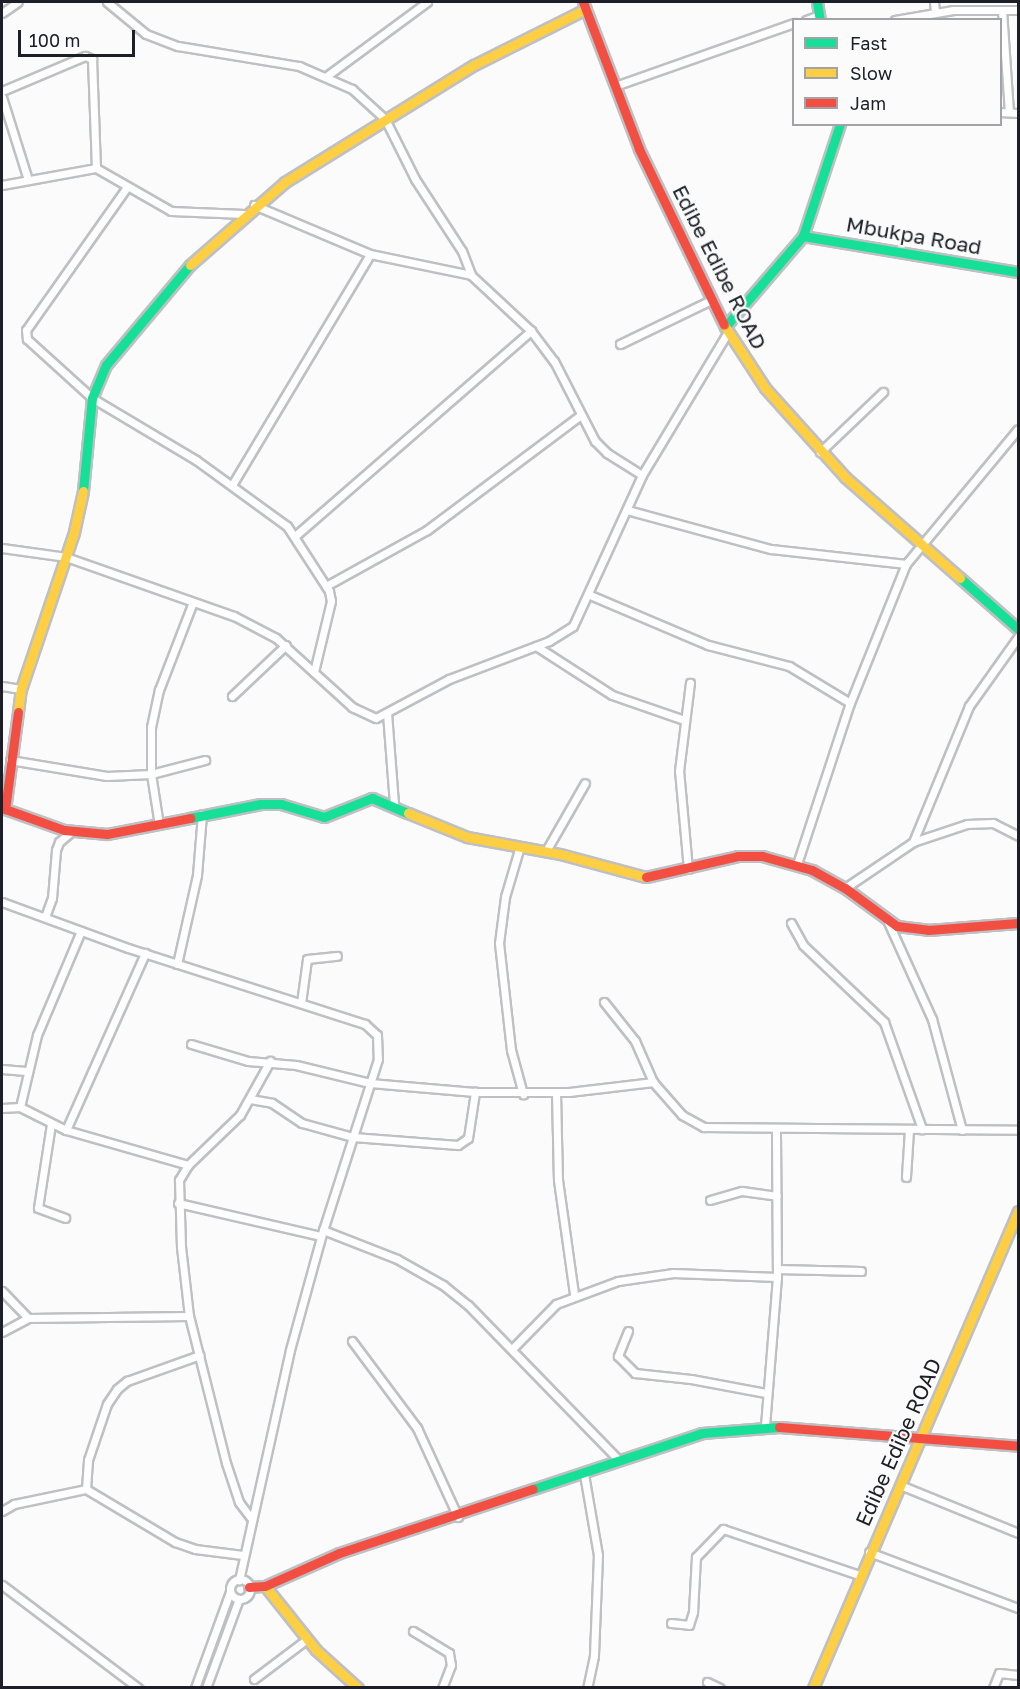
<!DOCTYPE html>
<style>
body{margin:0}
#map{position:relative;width:1020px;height:1689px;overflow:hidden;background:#fbfbfb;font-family:"Golos Text",sans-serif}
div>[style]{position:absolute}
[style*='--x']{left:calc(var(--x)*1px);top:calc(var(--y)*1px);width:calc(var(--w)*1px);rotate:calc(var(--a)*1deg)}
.roads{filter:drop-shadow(2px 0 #bec0c3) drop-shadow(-2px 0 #bec0c3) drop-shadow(0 2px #bec0c3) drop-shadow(0 -2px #bec0c3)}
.street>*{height:7px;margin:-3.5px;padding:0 3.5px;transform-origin:3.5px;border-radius:3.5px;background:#fefefe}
.street>.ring{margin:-3.5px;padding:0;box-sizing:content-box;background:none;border:7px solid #fefefe;border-radius:50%}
.fast>*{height:9px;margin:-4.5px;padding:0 4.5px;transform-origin:4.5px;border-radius:4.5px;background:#16e098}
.slow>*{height:9px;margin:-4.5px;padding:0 4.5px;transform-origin:4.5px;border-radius:4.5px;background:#ffcf43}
.jam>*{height:9px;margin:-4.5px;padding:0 4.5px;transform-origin:4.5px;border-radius:4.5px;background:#f24e42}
span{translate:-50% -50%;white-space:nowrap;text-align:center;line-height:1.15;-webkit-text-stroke:4.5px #fbfbfb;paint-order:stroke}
.street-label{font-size:21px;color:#1c1f27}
.frame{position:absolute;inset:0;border:3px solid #1c1f27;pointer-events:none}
.legend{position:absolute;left:792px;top:18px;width:210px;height:108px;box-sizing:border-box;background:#fbfbfb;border:2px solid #a2a3a6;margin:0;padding:8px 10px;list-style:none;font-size:18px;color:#1c1f27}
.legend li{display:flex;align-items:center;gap:12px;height:30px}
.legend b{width:30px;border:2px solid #a2a3a6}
.scale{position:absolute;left:18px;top:30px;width:117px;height:27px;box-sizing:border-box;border:3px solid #1c1f27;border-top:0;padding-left:8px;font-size:18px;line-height:21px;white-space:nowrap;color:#1c1f27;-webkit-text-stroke:4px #fbfbfb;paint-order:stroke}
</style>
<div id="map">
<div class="roads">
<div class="street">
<i style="--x:107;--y:2;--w:50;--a:39.4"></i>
<i style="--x:146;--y:34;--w:34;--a:21"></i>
<i style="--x:178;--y:46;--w:123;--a:9.4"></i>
<i style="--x:299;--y:66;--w:58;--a:23.5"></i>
<i style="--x:352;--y:89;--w:45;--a:42.3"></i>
<i style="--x:385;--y:119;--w:67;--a:63.4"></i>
<i style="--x:415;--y:179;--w:86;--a:56.9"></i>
<i style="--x:462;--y:251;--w:26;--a:69"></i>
<i style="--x:934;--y:2;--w:10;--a:84"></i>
<i style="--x:1002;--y:10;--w:102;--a:86.1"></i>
<i style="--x:2;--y:13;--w:19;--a:-35"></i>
<i style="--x:806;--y:20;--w:15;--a:-20"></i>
<i style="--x:895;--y:20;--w:59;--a:-9.8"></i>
<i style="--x:953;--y:10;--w:65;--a:0"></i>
<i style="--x:328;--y:75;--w:123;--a:-36.4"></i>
<i style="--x:615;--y:86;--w:190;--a:-19.4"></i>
<i style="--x:2;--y:91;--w:90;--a:-22.9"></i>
<i style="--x:85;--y:56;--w:8;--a:23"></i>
<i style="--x:92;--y:59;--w:109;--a:87.9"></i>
<i style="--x:2;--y:97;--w:87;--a:72.6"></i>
<i style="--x:1000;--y:112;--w:18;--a:3"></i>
<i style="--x:2;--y:185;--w:96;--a:-10.3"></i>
<i style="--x:96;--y:168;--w:86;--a:29.8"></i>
<i style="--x:171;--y:211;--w:73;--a:2.4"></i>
<i style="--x:127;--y:187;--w:175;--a:125.2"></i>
<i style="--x:26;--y:330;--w:9;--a:84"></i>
<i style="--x:27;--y:339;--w:88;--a:42.2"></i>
<i style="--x:92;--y:398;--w:121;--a:30.8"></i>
<i style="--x:196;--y:460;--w:112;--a:36"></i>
<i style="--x:287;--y:526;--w:77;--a:57.1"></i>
<i style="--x:329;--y:591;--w:10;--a:79"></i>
<i style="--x:331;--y:601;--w:73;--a:103.5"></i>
<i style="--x:254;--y:205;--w:126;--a:22.9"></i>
<i style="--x:370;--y:254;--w:103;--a:11.7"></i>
<i style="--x:471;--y:275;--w:82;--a:43"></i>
<i style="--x:531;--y:331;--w:38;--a:53"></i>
<i style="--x:554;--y:361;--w:90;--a:62.9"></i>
<i style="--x:595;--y:441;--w:17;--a:45"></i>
<i style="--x:607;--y:453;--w:41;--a:32.2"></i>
<i style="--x:620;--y:344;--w:101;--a:-25.8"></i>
<i style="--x:820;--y:452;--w:87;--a:-43.6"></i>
<i style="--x:232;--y:485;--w:269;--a:-59.1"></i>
<i style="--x:627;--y:510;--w:149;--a:15.2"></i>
<i style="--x:771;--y:549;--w:136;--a:6.3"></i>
<i style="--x:295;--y:536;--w:313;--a:-41"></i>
<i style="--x:2;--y:548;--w:65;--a:8"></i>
<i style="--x:66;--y:557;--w:178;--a:19.4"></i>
<i style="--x:234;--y:616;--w:47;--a:27.6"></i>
<i style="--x:276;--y:638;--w:103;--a:42.2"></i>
<i style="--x:352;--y:707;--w:26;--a:25"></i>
<i style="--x:376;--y:718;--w:83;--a:-28.1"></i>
<i style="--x:449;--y:679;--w:107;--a:-20.8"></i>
<i style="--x:549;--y:641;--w:28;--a:-32"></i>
<i style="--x:573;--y:626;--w:166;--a:-65.4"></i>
<i style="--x:642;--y:475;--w:167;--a:-59"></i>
<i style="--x:326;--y:586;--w:115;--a:-29"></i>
<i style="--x:427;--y:530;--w:192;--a:-36.8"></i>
<i style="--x:590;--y:595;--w:128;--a:23"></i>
<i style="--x:708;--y:645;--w:84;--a:14.5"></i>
<i style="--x:789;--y:666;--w:71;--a:31.2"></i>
<i style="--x:536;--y:646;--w:90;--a:32.8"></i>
<i style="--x:612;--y:695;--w:76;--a:19.1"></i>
<i style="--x:2;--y:686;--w:19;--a:9"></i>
<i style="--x:232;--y:696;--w:74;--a:-43.4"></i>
<i style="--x:387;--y:713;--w:91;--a:85.6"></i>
<i style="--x:10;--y:760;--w:98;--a:9.4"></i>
<i style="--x:107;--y:776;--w:44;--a:-2.6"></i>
<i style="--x:151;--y:774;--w:56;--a:-14.5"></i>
<i style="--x:159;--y:825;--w:52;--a:-98.9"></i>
<i style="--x:151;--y:774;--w:47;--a:-90"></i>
<i style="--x:151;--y:727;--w:38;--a:-78"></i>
<i style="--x:159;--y:690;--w:94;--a:-68.9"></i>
<i style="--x:913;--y:842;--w:147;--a:-67.6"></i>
<i style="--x:969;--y:706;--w:85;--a:-54.6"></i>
<i style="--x:520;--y:846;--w:53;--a:106.4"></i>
<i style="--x:505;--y:897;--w:46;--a:97.4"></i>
<i style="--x:499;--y:943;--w:108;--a:83.6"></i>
<i style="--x:511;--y:1050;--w:46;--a:74.7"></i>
<i style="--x:546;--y:851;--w:78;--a:-60.2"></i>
<i style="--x:797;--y:864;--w:169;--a:-71.8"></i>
<i style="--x:850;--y:703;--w:150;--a:-68.1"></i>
<i style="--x:906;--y:564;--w:175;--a:-50.3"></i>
<i style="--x:688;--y:869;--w:98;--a:-95.2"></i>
<i style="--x:679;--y:771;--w:89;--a:-82.9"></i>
<i style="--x:845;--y:888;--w:82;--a:-34.1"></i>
<i style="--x:913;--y:842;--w:57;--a:-18.4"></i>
<i style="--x:967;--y:824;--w:26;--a:-2"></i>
<i style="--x:993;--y:823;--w:28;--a:27"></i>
<i style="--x:2;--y:902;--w:134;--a:20.1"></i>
<i style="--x:128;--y:948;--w:249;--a:17.8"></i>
<i style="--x:365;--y:1024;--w:16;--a:43"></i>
<i style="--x:377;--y:1035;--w:24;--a:88"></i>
<i style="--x:378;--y:1059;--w:180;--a:107.8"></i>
<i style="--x:323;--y:1230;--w:124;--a:105.4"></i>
<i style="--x:290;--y:1350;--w:236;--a:102.5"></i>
<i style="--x:45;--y:917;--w:20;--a:-70"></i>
<i style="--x:52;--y:898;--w:48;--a:-85.2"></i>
<i style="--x:56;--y:850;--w:9;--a:-69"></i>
<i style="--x:59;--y:842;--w:17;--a:-40"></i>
<i style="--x:888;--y:922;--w:107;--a:65.6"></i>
<i style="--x:932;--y:1019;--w:115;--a:74.9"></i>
<i style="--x:791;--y:923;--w:25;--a:61"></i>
<i style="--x:803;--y:945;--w:112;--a:43.5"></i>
<i style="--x:884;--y:1022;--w:114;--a:70.4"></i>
<i style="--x:177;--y:964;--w:91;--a:-77.3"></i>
<i style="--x:197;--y:875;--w:61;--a:-85.3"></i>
<i style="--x:604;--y:1002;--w:50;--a:51.5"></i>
<i style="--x:635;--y:1041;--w:45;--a:66.3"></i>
<i style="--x:301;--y:1003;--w:44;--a:-82.2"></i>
<i style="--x:307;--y:959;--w:30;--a:-6"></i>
<i style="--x:191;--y:1044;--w:59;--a:16.6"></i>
<i style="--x:248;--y:1061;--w:48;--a:4.8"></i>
<i style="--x:296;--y:1065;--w:76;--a:13.7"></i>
<i style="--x:370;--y:1083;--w:105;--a:4.9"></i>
<i style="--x:475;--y:1092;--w:94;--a:0"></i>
<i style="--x:569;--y:1092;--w:85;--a:-6.8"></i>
<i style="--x:653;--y:1082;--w:44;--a:48.7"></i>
<i style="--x:682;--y:1115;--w:25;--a:29"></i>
<i style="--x:704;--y:1127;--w:314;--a:0.5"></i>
<i style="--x:2;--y:1069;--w:24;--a:5"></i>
<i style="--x:556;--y:1093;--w:87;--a:88.7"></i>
<i style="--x:558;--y:1180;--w:115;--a:82"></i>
<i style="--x:250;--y:1099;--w:22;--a:10"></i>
<i style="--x:272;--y:1103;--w:36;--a:34"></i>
<i style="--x:302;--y:1123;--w:53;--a:15.4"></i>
<i style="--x:353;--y:1137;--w:105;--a:4.4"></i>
<i style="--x:458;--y:1145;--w:12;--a:-35"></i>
<i style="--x:468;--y:1138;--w:47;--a:-81.3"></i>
<i style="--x:20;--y:1107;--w:74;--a:-76.7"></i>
<i style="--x:37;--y:1035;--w:113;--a:-67.1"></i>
<i style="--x:2;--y:1108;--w:18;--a:-3"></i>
<i style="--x:20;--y:1107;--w:51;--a:26.6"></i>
<i style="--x:66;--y:1130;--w:127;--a:16"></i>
<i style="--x:51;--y:1124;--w:85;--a:98.8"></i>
<i style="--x:38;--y:1208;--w:29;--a:20"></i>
<i style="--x:66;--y:1130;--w:194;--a:-65.9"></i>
<i style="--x:906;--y:1177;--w:48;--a:-86.4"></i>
<i style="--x:710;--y:1200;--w:33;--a:-16"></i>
<i style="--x:742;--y:1191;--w:35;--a:8"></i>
<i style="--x:178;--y:1203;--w:147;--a:13"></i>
<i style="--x:323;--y:1230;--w:79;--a:21.4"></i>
<i style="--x:397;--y:1259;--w:53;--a:29.5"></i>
<i style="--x:443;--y:1285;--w:32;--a:39"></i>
<i style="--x:468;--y:1305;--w:215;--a:45.8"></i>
<i style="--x:777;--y:1269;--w:84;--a:1.4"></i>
<i style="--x:2;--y:1291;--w:37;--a:46"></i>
<i style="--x:628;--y:1331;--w:27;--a:112"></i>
<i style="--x:618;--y:1356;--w:24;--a:45"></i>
<i style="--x:635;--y:1373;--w:56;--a:6.1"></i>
<i style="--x:691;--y:1379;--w:76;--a:10.6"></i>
<i style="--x:2;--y:1332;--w:30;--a:-28"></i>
<i style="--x:28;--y:1318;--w:161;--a:-0.7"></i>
<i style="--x:352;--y:1341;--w:109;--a:53.2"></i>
<i style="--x:417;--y:1428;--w:98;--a:65.3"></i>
<i style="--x:512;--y:1349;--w:63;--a:-45.6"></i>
<i style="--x:556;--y:1304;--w:66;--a:-20.4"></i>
<i style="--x:618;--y:1281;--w:56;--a:-8.3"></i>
<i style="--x:673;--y:1273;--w:104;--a:2.2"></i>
<i style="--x:765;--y:1426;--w:149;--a:-85.4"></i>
<i style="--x:777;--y:1277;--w:149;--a:-90.4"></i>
<i style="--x:584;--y:1474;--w:82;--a:80.2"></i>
<i style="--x:598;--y:1555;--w:101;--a:92.3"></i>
<i style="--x:594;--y:1656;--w:33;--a:102"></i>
<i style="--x:900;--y:1485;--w:127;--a:22.1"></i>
<i style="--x:86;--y:1489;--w:29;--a:-86"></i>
<i style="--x:88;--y:1460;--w:59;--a:-71.3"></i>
<i style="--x:107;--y:1404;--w:18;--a:-56"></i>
<i style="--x:117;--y:1389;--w:13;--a:-39"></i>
<i style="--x:127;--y:1381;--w:77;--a:-19.6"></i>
<i style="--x:2;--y:1511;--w:14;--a:-30"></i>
<i style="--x:14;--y:1504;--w:74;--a:-11.8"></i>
<i style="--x:86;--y:1489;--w:104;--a:30.8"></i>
<i style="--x:175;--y:1542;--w:21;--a:19"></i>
<i style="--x:195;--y:1549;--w:48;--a:7.1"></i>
<i style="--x:251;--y:1518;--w:20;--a:-127"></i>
<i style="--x:239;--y:1502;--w:41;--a:-108.4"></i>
<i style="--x:226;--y:1463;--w:152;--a:-104.1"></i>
<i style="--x:189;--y:1316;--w:69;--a:-96.6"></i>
<i style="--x:181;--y:1247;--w:67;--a:-91.7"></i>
<i style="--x:179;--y:1180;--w:17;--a:-59"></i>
<i style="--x:188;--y:1165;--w:72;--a:-43.9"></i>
<i style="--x:240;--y:1115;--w:62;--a:-60.9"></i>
<i style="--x:869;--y:1552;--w:159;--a:20.6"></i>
<i class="ring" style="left:230px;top:1579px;width:13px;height:13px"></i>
<i style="--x:2;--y:1585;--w:171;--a:37.1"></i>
<i style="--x:671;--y:1623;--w:18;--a:6"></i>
<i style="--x:689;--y:1625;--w:14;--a:-73"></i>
<i style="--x:693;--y:1612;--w:55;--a:-86.9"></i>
<i style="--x:696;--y:1557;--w:39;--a:-46"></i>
<i style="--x:723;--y:1529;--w:144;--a:18.7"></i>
<i style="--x:413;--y:1631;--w:42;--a:31.4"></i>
<i style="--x:449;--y:1653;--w:12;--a:81"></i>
<i style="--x:451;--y:1665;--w:25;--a:111"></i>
<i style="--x:254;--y:1679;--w:66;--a:-37"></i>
<i style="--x:707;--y:1682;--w:14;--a:25"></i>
<i style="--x:195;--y:1688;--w:102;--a:-70"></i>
<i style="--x:206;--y:1688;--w:95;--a:-69.7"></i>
<i style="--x:993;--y:1688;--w:16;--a:-68"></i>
<i style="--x:999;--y:1673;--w:19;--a:6"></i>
</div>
<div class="fast">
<i style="--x:817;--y:2;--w:18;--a:81"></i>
<i style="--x:803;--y:236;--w:218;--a:9.5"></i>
<i style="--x:725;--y:327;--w:120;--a:-49.4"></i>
<i style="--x:803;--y:236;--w:118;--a:-71.7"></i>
<i style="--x:83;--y:491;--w:93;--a:-84.5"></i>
<i style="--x:92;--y:398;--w:36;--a:-67"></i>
<i style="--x:106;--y:365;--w:131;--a:-50"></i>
<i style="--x:960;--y:578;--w:77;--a:41.3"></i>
<i style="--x:190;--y:818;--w:72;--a:-11.2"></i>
<i style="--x:261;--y:804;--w:20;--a:0"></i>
<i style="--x:281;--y:804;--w:45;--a:16.8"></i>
<i style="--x:324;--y:817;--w:52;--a:-21.6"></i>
<i style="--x:372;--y:798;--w:39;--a:23"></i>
<i style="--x:533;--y:1489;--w:178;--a:-18.3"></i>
<i style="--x:702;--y:1433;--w:77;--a:-4.5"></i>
</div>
<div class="slow">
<i style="--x:190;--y:265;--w:126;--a:-41.1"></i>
<i style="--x:285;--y:182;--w:222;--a:-31.8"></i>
<i style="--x:474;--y:65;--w:125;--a:-26.6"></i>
<i style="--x:724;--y:325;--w:75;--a:56.9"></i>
<i style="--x:765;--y:388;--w:120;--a:48"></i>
<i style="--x:845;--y:477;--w:153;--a:41.3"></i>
<i style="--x:18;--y:712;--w:23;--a:-83"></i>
<i style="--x:21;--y:689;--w:166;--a:-71.3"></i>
<i style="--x:74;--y:532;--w:42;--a:-77.6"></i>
<i style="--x:408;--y:813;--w:64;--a:22.1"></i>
<i style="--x:467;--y:837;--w:95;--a:10.4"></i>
<i style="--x:560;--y:854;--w:89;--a:15"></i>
<i style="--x:265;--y:1586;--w:82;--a:51.4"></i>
<i style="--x:316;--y:1650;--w:57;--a:42.1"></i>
<i style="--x:813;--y:1688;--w:519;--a:-66.74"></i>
</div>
<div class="jam">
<i style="--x:583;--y:2;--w:157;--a:69.1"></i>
<i style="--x:639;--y:149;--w:195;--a:64.2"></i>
<i style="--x:18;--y:712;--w:98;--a:97.6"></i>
<i style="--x:5;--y:809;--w:63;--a:19.6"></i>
<i style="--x:64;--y:830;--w:43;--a:5.3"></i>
<i style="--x:107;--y:834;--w:85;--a:-10.9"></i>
<i style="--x:646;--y:877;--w:94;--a:-12.9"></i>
<i style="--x:738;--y:856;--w:24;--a:0"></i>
<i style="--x:762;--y:856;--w:52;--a:15.6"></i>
<i style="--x:812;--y:870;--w:38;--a:29"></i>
<i style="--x:845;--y:888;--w:64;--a:36.2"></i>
<i style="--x:897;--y:926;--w:31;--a:7"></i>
<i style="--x:928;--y:930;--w:90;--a:-4.4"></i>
<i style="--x:779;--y:1427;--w:240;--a:4.5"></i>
<i style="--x:249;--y:1587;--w:16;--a:-4"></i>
<i style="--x:265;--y:1586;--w:81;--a:-24"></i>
<i style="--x:339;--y:1553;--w:204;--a:-18.3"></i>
</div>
</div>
<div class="street-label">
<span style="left:914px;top:235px;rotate:10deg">Mbukpa Road</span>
<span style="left:720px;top:267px;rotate:63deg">Edibe Edibe ROAD</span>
<span style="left:898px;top:1442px;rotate:-66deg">Edibe Edibe ROAD</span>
</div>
<div class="frame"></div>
<ul class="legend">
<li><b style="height:8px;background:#16e098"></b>Fast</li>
<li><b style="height:8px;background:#ffcf43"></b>Slow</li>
<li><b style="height:8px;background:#f24e42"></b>Jam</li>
</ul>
<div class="scale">100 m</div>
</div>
